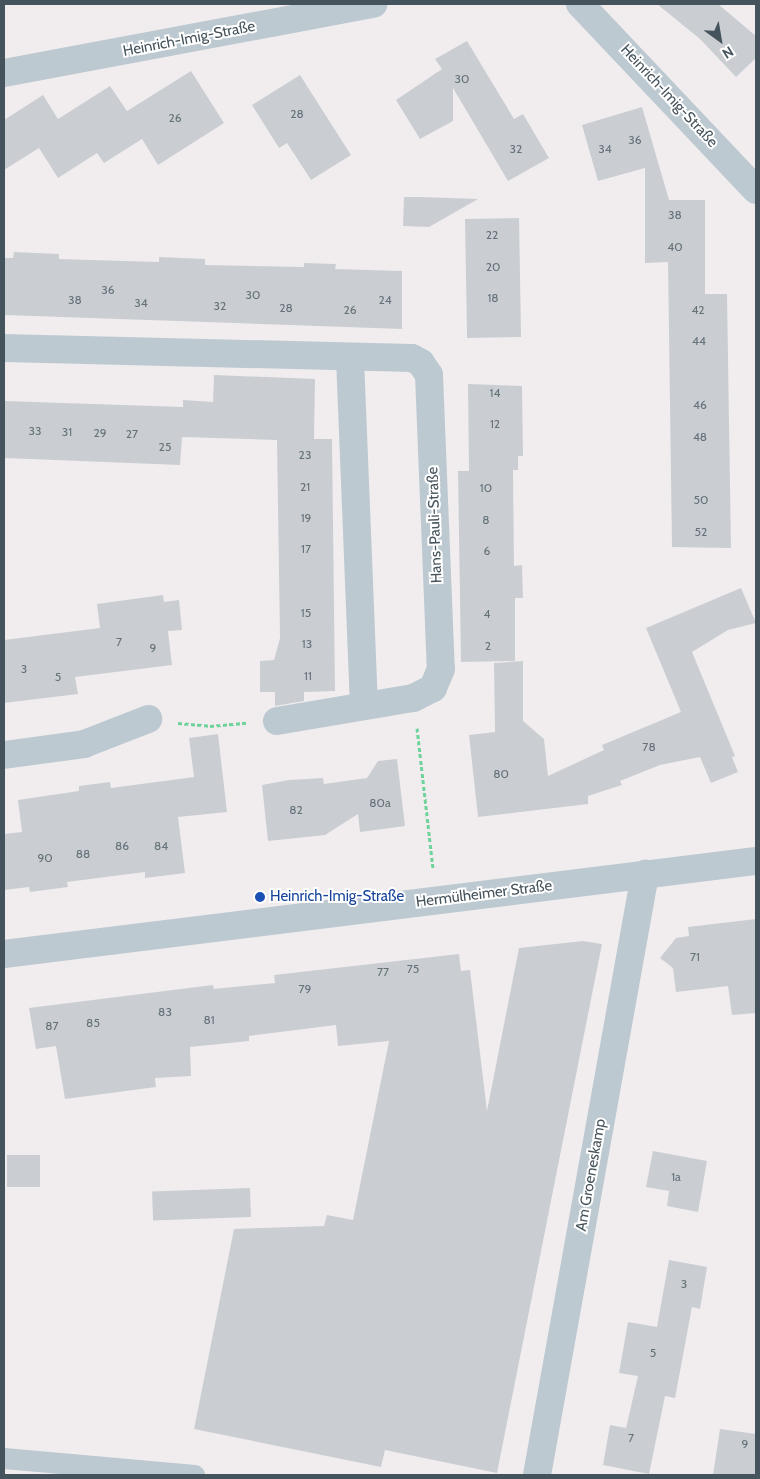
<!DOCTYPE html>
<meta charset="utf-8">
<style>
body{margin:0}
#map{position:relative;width:760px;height:1479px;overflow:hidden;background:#f1edee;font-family:Cabin,sans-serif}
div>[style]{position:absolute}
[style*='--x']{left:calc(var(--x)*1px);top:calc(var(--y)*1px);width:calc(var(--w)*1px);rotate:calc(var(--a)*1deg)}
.building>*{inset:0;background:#caced3;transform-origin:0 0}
.path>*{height:3px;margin-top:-1.5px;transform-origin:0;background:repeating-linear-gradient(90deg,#6ed29b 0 4px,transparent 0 6.5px)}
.service>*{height:21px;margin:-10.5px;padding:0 10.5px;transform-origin:10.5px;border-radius:10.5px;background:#bdc9d1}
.minor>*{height:28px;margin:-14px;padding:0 14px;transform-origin:14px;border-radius:14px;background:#bdc9d1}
.tertiary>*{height:28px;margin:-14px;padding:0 14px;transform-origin:14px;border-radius:14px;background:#bdc9d1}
.dots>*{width:14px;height:14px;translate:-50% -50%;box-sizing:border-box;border:2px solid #fff;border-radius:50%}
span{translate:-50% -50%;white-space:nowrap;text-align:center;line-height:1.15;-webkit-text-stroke:4px #fff;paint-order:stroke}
.number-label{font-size:12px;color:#66727a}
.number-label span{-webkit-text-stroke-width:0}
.street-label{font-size:15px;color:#45535c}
.transit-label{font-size:15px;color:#164399}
.left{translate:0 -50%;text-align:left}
.frame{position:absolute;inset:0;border:5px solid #45535c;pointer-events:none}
.north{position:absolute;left:695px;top:15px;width:50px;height:50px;-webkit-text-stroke:4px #fff;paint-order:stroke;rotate:148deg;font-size:14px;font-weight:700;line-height:20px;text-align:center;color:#45535c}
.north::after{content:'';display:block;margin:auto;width:18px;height:22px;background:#45535c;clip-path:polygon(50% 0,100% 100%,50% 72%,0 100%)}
</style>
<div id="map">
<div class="building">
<i style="clip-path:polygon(657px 4px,718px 4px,756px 36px,756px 58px,736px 77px,700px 39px)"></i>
<i style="clip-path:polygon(467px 41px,514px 119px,523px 114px,549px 158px,508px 181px,453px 88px,453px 121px,420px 139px,396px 100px,442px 69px,435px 59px)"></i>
<i style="clip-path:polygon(191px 71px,224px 123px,158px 165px,142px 139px,104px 163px,97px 153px,58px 178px,39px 148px,4px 170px,4px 120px,43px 95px,58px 119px,110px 86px,127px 111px)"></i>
<i style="clip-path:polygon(300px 75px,351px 155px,311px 180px,287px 143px,279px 148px,252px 105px)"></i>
<i style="clip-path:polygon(642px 107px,669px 200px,705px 200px,705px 294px,727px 294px,731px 548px,672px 547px,668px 262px,645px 263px,645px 168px,598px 181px,582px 125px)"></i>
<i style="clip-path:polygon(404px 197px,420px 197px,478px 199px,429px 227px,403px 226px)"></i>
<i style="left:519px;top:218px;width:119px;height:54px;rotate:89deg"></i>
<i style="clip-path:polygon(14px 252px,59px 254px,59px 259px,159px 262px,159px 257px,205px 259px,205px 265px,304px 267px,304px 263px,336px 264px,335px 269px,402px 271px,402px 329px,4px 315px,4px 258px,13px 258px)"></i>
<i style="clip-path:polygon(214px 375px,315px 379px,314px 439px,332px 439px,335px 691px,304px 692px,304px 701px,275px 706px,275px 692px,260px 692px,260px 661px,274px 660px,280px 638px,277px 440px,182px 437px,180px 465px,4px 458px,4px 401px,183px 407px,183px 400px,213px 402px)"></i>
<i style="clip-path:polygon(468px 384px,522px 386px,523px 456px,518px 456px,518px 470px,513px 470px,514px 566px,522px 565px,523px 598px,515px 598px,515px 661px,461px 662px,458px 471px,469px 471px)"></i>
<i style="clip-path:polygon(741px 588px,756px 623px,728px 630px,692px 652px,735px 756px,732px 757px,738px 772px,711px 783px,700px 757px,660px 765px,620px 781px,622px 785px,588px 796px,588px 804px,478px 817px,469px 735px,495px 732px,494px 663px,523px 661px,523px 721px,544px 739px,548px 776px,604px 750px,602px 745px,681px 712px,646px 628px)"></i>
<i style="clip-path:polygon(163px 595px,164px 602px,179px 600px,182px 630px,168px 631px,172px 665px,75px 677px,78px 694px,4px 703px,4px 640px,100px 628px,97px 604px)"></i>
<i style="clip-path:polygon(218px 734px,227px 812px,178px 817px,185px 873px,145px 878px,145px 872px,67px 882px,68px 887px,30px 892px,29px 887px,4px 890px,4px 834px,22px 832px,18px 800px,79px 791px,79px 786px,110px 782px,111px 788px,194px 777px,189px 738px)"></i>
<i style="clip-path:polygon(397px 759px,405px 826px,360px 832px,358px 814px,325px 835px,268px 841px,262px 785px,289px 780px,323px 778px,324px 784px,367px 778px,378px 761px)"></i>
<i style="clip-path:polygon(756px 919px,756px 1013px,732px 1015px,728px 986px,676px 992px,673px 968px,660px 958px,676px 938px,689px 936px,688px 927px)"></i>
<i style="clip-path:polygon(583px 941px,602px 944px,497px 1473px,385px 1450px,381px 1467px,194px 1429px,234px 1229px,324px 1226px,327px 1215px,353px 1220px,389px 1041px,338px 1046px,336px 1025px,249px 1036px,249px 1041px,190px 1047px,191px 1076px,155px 1078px,156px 1087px,65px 1099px,56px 1046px,36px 1049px,29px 1008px,213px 985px,214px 989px,275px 983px,274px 975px,459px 954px,461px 971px,470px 970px,487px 1111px,519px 948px)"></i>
<i style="clip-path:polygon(653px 1151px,707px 1161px,698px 1212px,667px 1206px,669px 1191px,646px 1187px)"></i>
<i style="left:7px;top:1155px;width:33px;height:32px"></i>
<i style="left:250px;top:1188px;width:29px;height:98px;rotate:88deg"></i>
<i style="clip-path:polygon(669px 1260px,707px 1267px,700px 1309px,692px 1307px,675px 1398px,665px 1396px,649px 1474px,603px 1465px,610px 1425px,626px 1428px,638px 1376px,619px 1373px,628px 1322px,657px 1327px)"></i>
<i style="clip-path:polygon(720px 1429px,756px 1434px,756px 1475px,713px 1475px)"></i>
</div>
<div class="path">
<i style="--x:178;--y:723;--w:32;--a:5"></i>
<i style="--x:210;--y:726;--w:37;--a:-5"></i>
<i style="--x:417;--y:728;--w:142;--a:83.5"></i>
</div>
<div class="service">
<i style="--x:4;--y:1458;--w:191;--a:5.1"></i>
</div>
<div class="minor">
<i style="--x:580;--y:4;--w:256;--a:46.6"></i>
<i style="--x:4;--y:73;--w:376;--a:-10.6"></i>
<i style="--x:4;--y:348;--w:408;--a:1.4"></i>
<i style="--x:412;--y:358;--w:10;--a:29"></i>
<i style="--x:421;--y:363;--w:14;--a:56"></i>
<i style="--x:429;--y:375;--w:294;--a:87.7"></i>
<i style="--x:441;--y:669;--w:21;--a:113"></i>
<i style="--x:433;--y:688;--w:22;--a:153"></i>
<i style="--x:413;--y:698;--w:138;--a:170.4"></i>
<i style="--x:350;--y:358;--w:348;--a:87.7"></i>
<i style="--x:4;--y:755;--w:81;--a:-7.8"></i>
<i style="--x:84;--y:744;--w:69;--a:-21.3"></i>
<i style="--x:537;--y:1475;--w:611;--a:-79.81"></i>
</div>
<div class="tertiary">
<i style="--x:4;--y:954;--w:758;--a:-7.05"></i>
</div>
<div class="dots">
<i style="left:260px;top:897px;background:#1a4fb4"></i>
</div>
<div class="number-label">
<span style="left:462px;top:79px">30</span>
<span style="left:297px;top:114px">28</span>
<span style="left:175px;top:118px">26</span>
<span style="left:635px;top:140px">36</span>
<span style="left:516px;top:149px">32</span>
<span style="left:605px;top:149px">34</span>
<span style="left:675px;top:215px">38</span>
<span style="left:492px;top:235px">22</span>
<span style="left:675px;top:247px">40</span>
<span style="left:493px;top:267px">20</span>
<span style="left:108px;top:290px">36</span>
<span style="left:253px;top:295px">30</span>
<span style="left:493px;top:298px">18</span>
<span style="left:75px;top:300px">38</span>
<span style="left:385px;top:300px">24</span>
<span style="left:141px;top:303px">34</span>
<span style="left:220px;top:306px">32</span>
<span style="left:286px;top:308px">28</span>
<span style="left:350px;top:310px">26</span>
<span style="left:698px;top:310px">42</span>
<span style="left:699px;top:341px">44</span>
<span style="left:495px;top:393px">14</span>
<span style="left:700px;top:405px">46</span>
<span style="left:495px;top:424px">12</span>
<span style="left:35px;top:431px">33</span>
<span style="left:67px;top:432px">31</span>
<span style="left:100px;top:433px">29</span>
<span style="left:132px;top:434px">27</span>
<span style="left:700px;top:437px">48</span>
<span style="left:165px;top:447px">25</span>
<span style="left:305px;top:455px">23</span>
<span style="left:305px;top:487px">21</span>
<span style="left:486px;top:488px">10</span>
<span style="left:701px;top:500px">50</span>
<span style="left:306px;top:518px">19</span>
<span style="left:486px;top:520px">8</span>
<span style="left:701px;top:532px">52</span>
<span style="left:306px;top:549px">17</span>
<span style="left:487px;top:551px">6</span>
<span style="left:306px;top:613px">15</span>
<span style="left:487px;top:614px">4</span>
<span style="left:119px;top:642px">7</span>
<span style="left:307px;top:644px">13</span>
<span style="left:488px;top:646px">2</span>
<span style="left:153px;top:648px">9</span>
<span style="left:24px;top:669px">3</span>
<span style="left:308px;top:676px">11</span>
<span style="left:58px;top:677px">5</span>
<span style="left:649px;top:747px">78</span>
<span style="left:501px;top:774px">80</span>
<span style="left:380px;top:803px">80a</span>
<span style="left:296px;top:810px">82</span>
<span style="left:122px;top:846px">86</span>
<span style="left:161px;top:846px">84</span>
<span style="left:83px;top:854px">88</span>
<span style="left:45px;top:858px">90</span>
<span style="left:695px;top:957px">71</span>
<span style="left:413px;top:969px">75</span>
<span style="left:383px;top:972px">77</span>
<span style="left:305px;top:989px">79</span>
<span style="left:165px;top:1012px">83</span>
<span style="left:209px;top:1020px">81</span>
<span style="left:93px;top:1023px">85</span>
<span style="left:52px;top:1026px">87</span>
<span style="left:676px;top:1177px">1a</span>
<span style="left:684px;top:1284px">3</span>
<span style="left:653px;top:1353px">5</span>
<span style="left:631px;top:1438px">7</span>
<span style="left:745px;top:1444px">9</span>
</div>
<div class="street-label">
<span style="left:189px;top:39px;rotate:-11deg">Heinrich-Imig-Straße</span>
<span style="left:669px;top:96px;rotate:47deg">Heinrich-Imig-Straße</span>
<span style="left:435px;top:525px;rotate:-92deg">Hans-Pauli-Straße</span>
<span style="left:484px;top:894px;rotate:-7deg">Hermülheimer Straße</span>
<span style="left:591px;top:1175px;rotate:-80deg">Am Groeneskamp</span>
</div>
<div class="transit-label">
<span class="left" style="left:270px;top:897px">Heinrich-Imig-Straße</span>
</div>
<div class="frame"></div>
<div class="north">N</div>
</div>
